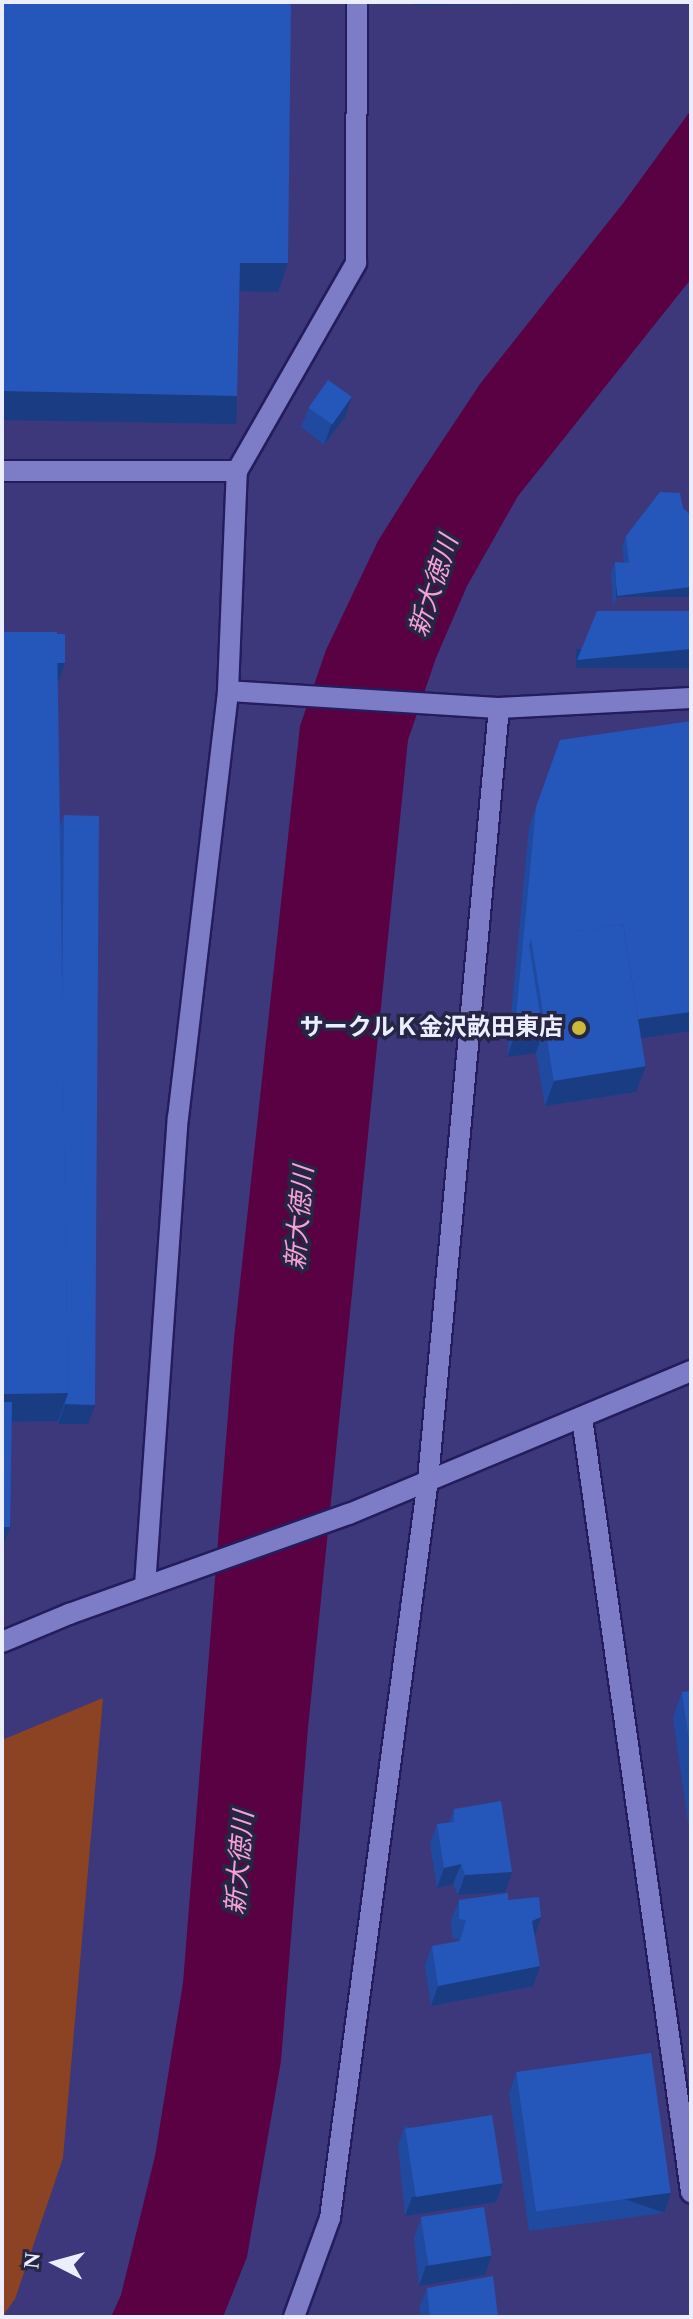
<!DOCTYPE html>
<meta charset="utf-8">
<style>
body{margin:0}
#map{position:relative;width:693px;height:2319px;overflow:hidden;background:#3c387b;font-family:"Times New Roman","Noto Sans JP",serif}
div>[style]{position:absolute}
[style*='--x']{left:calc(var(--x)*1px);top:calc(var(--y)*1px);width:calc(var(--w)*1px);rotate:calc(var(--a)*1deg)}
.green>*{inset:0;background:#8c4323}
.water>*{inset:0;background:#5a0143}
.roads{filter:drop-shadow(2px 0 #251c5d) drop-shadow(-2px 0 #251c5d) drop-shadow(0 2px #251c5d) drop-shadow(0 -2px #251c5d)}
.minor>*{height:20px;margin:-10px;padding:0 10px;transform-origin:10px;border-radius:10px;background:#7d7dc7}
.wall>*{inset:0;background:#204aa0}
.shaded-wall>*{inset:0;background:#1a3c82;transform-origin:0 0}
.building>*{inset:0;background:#2556ba;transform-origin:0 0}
.dots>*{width:22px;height:22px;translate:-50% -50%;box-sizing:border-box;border:4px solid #262644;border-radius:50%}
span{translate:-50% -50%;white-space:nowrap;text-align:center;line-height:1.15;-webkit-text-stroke:7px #262644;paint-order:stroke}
.poi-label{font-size:24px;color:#ecedfe;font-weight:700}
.right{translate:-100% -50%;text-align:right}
.water-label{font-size:26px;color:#f5a1d5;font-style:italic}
.frame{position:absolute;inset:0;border:4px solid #ecedfe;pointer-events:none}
.north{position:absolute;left:16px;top:2223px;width:80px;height:80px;-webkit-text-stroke:6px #262644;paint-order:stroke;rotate:276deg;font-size:22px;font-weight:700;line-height:32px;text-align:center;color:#ecedfe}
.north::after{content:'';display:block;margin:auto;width:28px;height:36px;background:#ecedfe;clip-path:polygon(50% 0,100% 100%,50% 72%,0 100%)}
</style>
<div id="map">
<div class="green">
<i style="clip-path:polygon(103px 1698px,63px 2158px,15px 2299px,2px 2317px,2px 1740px)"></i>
</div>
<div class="water">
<i style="clip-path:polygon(691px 110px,691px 279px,518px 496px,467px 586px,436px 658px,408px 740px,308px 1728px,281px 2061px,247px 2257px,223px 2317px,111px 2317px,121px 2295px,155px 2156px,183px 1983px,234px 1339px,300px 726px,326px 650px,378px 541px,415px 482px,480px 384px,624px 202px)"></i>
</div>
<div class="roads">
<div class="minor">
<i style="--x:2;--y:471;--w:235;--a:0"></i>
<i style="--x:228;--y:691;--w:272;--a:3.6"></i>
<i style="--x:582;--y:1418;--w:782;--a:81.98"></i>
<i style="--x:145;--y:1586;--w:469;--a:-86"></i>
<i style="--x:178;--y:1118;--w:430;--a:-83.3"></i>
<i style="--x:228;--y:691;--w:220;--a:-87.7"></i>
<i style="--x:237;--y:471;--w:240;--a:-60.2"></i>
<i style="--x:356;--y:263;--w:261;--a:-89.8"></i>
<i style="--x:2;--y:1642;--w:73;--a:-22.7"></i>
<i style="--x:69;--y:1614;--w:297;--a:-19.7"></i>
<i style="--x:349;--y:1514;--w:371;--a:-22.7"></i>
<i style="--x:294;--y:2317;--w:105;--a:-70"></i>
<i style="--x:330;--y:2218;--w:744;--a:-82.44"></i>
<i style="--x:428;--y:1480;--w:775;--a:-84.75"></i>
<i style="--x:499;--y:708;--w:192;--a:-3"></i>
</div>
</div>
<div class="wall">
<i style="clip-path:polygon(309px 408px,345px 417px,324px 445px,301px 427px)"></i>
<i style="clip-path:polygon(660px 492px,613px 607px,611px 573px,615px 562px,624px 563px,622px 547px,626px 536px)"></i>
<i style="clip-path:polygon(2px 632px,65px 663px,58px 682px,60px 826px,64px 815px,88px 1424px,58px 1424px,58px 1421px,11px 1422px,10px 1527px,3px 1546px)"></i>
<i style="clip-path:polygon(560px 740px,641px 1038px,636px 1092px,545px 1106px,536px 1053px,507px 1057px,529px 827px)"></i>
<i style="clip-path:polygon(691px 1691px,691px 1844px,673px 1717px,682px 1692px)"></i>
<i style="clip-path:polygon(454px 1809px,505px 1892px,458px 1895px,453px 1884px,437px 1888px,430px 1844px,437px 1824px,449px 1823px)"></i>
<i style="clip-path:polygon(459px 1900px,508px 1900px,535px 1936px,533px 1986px,431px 2006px,425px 1965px,432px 1946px,458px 1942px,459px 1940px,452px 1938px,451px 1920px)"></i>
<i style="clip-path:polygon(516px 2073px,671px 2193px,664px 2213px,529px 2231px,509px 2093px)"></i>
<i style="clip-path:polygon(405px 2125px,503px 2183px,496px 2202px,405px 2216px,398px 2145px)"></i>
<i style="clip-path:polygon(421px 2218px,492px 2255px,485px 2275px,419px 2286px,414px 2238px)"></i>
<i style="clip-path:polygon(427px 2288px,498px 2317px,421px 2317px,419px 2308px)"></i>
</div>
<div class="shaded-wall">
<i style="clip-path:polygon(413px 2px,592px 2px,591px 4px,412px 5px)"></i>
<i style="clip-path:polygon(240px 263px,288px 263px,278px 292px,229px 291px)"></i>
<i style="left:2px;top:391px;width:235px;height:29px;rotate:1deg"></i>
<i style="clip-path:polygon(352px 397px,345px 417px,324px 445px,331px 425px)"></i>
<i style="left:691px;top:587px;width:10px;height:75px;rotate:90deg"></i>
<i style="left:691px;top:649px;width:19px;height:115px;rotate:90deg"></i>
<i style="clip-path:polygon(54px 663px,65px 663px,58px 682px)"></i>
<i style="clip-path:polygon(691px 1012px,691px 1031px,628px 1040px,635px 1020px)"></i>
<i style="clip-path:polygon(543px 1033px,536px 1053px,507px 1057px,514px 1037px)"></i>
<i style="clip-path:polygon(646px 1066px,636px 1092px,545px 1106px,554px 1081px)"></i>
<i style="clip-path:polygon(68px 1393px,58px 1421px,2px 1422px,2px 1394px)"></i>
<i style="clip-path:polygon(65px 1404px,95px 1405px,88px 1424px,58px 1424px)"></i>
<i style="clip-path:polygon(2px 1527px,10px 1527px,3px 1546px,2px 1546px)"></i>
<i style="clip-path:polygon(461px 1864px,453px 1884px,437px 1888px,444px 1868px)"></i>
<i style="clip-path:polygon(512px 1872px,505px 1892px,458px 1895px,465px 1875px)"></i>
<i style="clip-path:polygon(541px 1917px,534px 1937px,532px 1921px)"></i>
<i style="clip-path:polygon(540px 1966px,533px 1986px,431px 2006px,438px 1986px)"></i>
<i style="clip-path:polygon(503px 2183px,496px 2202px,405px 2216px,412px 2197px)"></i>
<i style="left:671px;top:2193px;width:21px;height:136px;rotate:109deg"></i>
<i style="clip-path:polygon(492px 2255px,485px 2275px,419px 2286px,426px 2266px)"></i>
</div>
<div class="building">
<i style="clip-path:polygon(2px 2px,291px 2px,288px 263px,240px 263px,237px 396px,2px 391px)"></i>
<i style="left:328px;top:380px;width:29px;height:34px;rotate:35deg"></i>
<i style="clip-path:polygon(660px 492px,680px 493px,683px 508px,691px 515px,691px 587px,617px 596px,615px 562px,629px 563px,626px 536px)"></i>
<i style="clip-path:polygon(597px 611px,691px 611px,691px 649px,577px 660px)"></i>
<i style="clip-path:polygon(2px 632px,57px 632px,68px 1393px,2px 1394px)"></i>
<i style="left:57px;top:634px;width:8px;height:29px"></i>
<i style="clip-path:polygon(691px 721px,691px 1012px,638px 1019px,623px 924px,531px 939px,529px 945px,543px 1033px,514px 1037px,536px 807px,560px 740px)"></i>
<i style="clip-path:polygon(64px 815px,99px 816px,95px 1405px,65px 1404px,68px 1393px,62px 1015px)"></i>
<i style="left:623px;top:924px;width:144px;height:93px;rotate:81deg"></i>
<i style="clip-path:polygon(2px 1402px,12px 1402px,10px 1527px,2px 1527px)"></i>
<i style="clip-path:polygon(691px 1691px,691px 1754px,682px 1692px)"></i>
<i style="clip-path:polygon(501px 1801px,512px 1872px,465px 1875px,461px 1864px,444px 1868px,437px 1824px,454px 1822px,454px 1809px)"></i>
<i style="clip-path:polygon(508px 1893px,508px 1900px,539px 1897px,541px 1917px,532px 1921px,540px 1966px,438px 1986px,432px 1946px,460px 1941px,466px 1920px,459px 1919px,459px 1900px)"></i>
<i style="left:651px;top:2053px;width:141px;height:136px;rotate:82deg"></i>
<i style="left:492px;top:2115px;width:69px;height:88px;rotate:81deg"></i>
<i style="left:484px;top:2207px;width:49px;height:64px;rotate:81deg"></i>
<i style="clip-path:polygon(493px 2276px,498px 2317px,430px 2317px,427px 2288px)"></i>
</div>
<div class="dots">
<i style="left:579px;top:1028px;background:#c9ba3a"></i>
</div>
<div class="poi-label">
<span class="right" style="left:563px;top:1028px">サークルＫ金沢畝田東店</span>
</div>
<div class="water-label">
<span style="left:434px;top:586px;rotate:-72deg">新大徳川</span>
<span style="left:300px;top:1218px;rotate:-85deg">新大徳川</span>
<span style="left:240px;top:1863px;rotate:-85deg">新大徳川</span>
</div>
<div class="frame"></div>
<div class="north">N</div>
</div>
